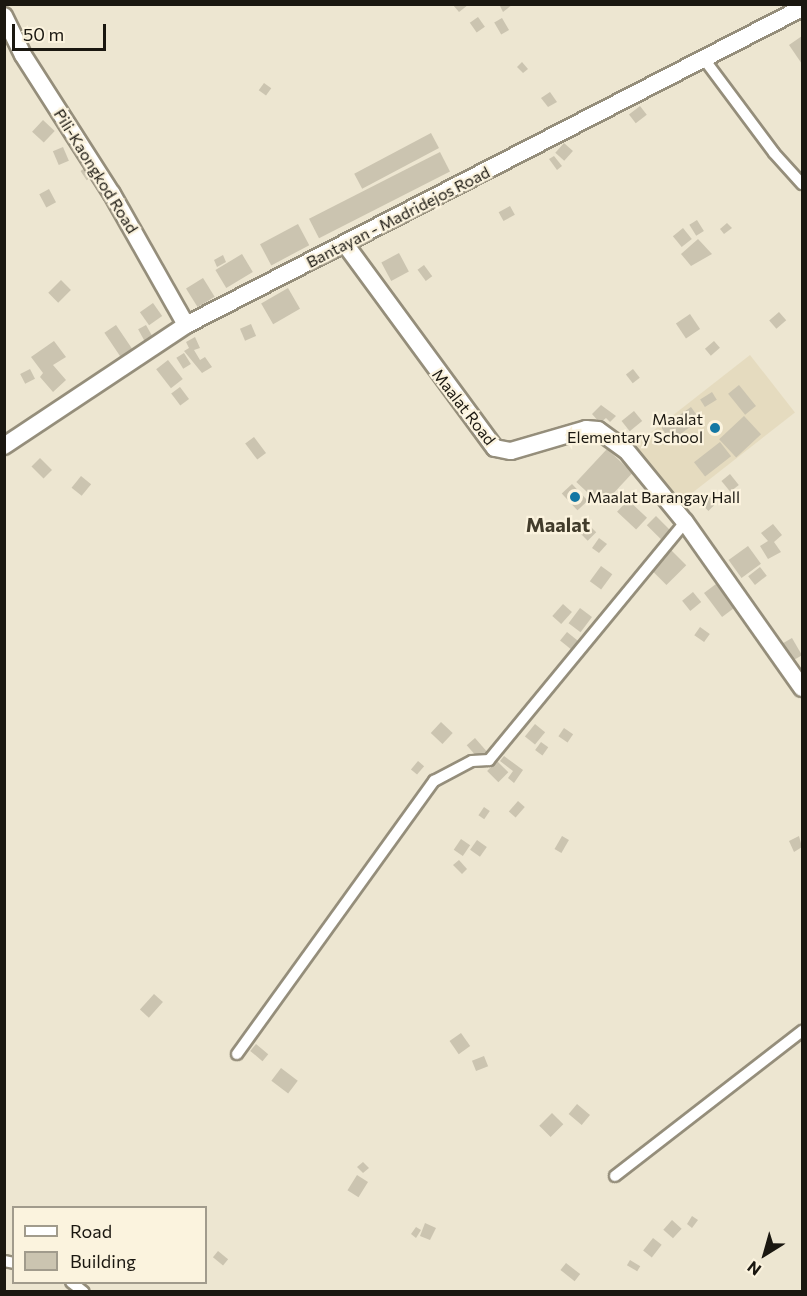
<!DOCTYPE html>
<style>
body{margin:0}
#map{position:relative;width:807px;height:1296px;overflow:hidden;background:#ede6d1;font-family:Commissioner,sans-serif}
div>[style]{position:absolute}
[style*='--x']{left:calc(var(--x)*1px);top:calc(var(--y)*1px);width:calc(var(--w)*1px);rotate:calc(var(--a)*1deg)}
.built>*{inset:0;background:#e5dbbf;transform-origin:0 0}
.building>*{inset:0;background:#cbc4b0;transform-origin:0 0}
.roads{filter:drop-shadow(2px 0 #958e7b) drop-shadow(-2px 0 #958e7b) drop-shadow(0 2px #958e7b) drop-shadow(0 -2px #958e7b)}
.street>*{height:10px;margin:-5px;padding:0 5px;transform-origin:5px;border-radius:5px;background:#fff}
.secondary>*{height:16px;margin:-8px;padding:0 8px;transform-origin:8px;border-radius:8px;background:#fff}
.dots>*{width:16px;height:16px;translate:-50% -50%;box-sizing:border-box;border:3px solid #fbf3de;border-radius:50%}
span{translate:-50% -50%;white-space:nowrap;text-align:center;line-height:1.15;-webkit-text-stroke:4.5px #fbf3de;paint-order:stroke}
.street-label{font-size:16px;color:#1a1710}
.poi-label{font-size:16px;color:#1a1710}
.right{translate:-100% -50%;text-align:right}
.left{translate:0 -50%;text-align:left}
.quarter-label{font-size:20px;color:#423c2b;font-weight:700}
.frame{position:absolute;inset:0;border:6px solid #1a1710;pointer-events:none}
.legend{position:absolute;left:12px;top:1206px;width:195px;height:78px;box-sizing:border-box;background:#fbf3de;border:2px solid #a19b8c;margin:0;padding:8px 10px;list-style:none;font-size:18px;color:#1a1710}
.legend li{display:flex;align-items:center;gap:12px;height:30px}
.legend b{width:30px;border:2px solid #a19b8c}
.north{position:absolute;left:735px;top:1224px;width:60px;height:60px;-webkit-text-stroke:4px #fbf3de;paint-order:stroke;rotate:217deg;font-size:16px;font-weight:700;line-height:24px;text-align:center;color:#1a1710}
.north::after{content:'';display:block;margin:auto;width:21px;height:27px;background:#1a1710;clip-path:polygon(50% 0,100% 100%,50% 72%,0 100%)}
.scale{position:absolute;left:12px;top:24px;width:94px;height:27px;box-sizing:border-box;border:3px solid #1a1710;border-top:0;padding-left:8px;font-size:18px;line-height:21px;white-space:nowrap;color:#1a1710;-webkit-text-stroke:4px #fbf3de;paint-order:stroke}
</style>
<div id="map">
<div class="built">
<i style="left:750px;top:355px;width:73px;height:146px;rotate:52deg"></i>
</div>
<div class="building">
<i style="clip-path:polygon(499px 4px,513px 4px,503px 12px)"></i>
<i style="clip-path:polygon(453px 5px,468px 5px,459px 12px)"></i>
<i style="left:478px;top:17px;width:12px;height:10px;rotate:55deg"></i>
<i style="left:502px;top:18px;width:14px;height:9px;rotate:60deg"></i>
<i style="clip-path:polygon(802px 36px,802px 64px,789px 45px)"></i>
<i style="clip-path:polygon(522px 62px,528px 69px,523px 73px,517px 67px)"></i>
<i style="left:264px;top:83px;width:9px;height:9px;rotate:36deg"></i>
<i style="clip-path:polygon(550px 92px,557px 102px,548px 107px,541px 98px)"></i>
<i style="left:640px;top:106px;width:11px;height:14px;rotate:52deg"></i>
<i style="left:43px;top:120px;width:16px;height:16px;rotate:43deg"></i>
<i style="left:431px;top:133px;width:17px;height:87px;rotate:62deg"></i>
<i style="left:564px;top:143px;width:12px;height:13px;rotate:42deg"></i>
<i style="left:63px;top:147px;width:15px;height:11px;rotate:67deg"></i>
<i style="left:440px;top:152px;width:22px;height:147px;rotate:63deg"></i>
<i style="clip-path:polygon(554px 156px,562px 166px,557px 170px,549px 159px)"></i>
<i style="left:88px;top:166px;width:11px;height:9px;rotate:56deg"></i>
<i style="left:49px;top:189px;width:15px;height:11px;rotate:62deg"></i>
<i style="left:510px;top:206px;width:10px;height:13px;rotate:61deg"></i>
<i style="left:697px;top:220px;width:13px;height:9px;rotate:58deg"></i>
<i style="clip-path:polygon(727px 223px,732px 228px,724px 234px,720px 229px)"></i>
<i style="left:298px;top:224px;width:24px;height:43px;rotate:62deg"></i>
<i style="left:683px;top:228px;width:14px;height:13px;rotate:51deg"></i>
<i style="clip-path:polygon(698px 239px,712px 254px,691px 266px,681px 254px)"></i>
<i style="left:399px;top:253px;width:21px;height:20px;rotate:62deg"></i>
<i style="left:242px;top:254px;width:21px;height:31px;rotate:59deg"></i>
<i style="clip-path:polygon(223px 255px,226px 262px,217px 267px,214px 260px)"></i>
<i style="left:424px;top:265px;width:14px;height:8px;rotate:54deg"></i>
<i style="left:203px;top:278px;width:22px;height:20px;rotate:58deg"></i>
<i style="left:61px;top:280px;width:14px;height:18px;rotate:45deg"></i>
<i style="left:288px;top:288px;width:24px;height:31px;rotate:60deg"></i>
<i style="left:153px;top:303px;width:16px;height:16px;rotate:55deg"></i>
<i style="left:779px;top:312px;width:11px;height:13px;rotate:49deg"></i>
<i style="left:690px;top:314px;width:18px;height:17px;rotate:56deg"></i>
<i style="left:251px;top:324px;width:13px;height:12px;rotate:67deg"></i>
<i style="left:116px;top:325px;width:30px;height:14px;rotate:56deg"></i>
<i style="left:146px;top:325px;width:13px;height:9px;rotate:61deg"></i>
<i style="clip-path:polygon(195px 337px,200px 348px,194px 350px,200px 360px,205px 357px,212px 367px,202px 373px,184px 351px,189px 348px,186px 342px)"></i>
<i style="clip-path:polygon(54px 341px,66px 357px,53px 365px,66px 380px,53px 392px,40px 377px,43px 373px,31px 357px)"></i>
<i style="left:714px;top:341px;width:9px;height:12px;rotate:49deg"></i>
<i style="left:184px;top:353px;width:13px;height:9px;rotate:58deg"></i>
<i style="left:168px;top:360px;width:24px;height:15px;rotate:52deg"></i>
<i style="left:30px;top:369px;width:11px;height:11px;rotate:63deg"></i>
<i style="left:633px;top:369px;width:11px;height:9px;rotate:52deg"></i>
<i style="left:739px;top:385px;width:27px;height:14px;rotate:51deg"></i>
<i style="left:180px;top:387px;width:15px;height:11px;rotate:53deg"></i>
<i style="left:712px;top:392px;width:9px;height:14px;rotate:58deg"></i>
<i style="clip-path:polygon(601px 405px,616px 416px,610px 422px,606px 418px,600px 423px,592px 414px)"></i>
<i style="left:691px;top:407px;width:16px;height:36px;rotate:55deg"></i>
<i style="left:634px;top:411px;width:13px;height:16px;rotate:51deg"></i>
<i style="left:744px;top:416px;width:25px;height:34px;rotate:47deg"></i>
<i style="left:254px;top:437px;width:20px;height:11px;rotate:53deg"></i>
<i style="left:720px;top:442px;width:18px;height:33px;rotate:52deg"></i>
<i style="left:607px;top:449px;width:35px;height:45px;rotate:43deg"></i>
<i style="left:40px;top:458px;width:17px;height:12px;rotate:45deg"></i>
<i style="left:730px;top:474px;width:14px;height:11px;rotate:51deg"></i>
<i style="left:81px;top:476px;width:13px;height:15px;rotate:39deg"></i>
<i style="left:572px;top:484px;width:23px;height:14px;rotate:47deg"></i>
<i style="left:707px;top:494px;width:13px;height:11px;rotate:45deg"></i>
<i style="left:628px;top:500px;width:26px;height:16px;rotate:43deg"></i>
<i style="left:656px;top:516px;width:20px;height:13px;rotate:45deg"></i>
<i style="left:587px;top:523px;width:13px;height:12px;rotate:45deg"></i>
<i style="clip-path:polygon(773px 524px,782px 535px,774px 542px,781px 552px,768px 559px,760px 546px,768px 541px,761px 533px)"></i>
<i style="clip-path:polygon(599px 538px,607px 544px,599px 553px,592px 548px)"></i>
<i style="left:748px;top:546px;width:22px;height:24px;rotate:54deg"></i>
<i style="left:670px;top:549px;width:23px;height:28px;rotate:45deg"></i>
<i style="left:601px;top:566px;width:14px;height:19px;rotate:36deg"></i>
<i style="left:760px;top:567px;width:11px;height:15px;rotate:52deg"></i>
<i style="left:716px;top:584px;width:30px;height:15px;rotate:53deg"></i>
<i style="left:693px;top:592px;width:13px;height:14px;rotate:51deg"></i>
<i style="left:563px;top:604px;width:12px;height:16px;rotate:42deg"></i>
<i style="left:580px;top:608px;width:15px;height:19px;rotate:37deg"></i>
<i style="left:700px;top:627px;width:12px;height:10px;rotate:35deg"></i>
<i style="left:567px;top:632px;width:14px;height:11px;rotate:39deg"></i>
<i style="left:792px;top:638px;width:20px;height:14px;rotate:60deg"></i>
<i style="left:441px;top:722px;width:16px;height:15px;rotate:43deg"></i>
<i style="left:535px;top:724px;width:13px;height:16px;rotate:39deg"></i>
<i style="left:564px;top:728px;width:11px;height:10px;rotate:34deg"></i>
<i style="left:475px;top:738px;width:20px;height:11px;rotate:49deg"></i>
<i style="left:541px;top:742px;width:9px;height:10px;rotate:36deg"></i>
<i style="clip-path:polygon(504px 756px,523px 770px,514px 783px,508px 778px,513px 771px,500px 761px)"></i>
<i style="left:418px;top:761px;width:8px;height:11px;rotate:40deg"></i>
<i style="left:497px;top:761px;width:16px;height:14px;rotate:45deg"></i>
<i style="left:518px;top:801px;width:9px;height:14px;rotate:41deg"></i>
<i style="left:484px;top:807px;width:7px;height:10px;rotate:34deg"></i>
<i style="left:562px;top:836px;width:8px;height:15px;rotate:30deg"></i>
<i style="clip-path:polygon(799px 836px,802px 847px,794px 852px,789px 841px)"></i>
<i style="left:461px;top:839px;width:11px;height:13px;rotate:34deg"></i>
<i style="left:477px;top:840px;width:12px;height:12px;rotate:35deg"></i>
<i style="clip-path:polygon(459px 860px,467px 869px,462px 874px,453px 865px)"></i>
<i style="left:154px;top:994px;width:12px;height:21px;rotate:42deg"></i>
<i style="left:461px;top:1033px;width:16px;height:14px;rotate:55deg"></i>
<i style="left:256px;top:1044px;width:16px;height:9px;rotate:40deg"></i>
<i style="left:484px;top:1056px;width:11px;height:13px;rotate:68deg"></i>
<i style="left:281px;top:1068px;width:21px;height:16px;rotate:37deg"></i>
<i style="left:577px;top:1104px;width:17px;height:13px;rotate:40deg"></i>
<i style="left:552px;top:1113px;width:16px;height:18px;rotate:45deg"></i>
<i style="clip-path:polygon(363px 1162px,369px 1168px,363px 1173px,357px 1167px)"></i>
<i style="left:357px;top:1175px;width:13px;height:18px;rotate:32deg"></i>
<i style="clip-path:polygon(692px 1216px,698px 1220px,692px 1228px,687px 1224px)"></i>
<i style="left:672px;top:1220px;width:13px;height:13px;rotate:42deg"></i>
<i style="clip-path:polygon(425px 1223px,436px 1228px,430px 1240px,420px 1236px)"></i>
<i style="clip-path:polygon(416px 1227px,421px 1230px,416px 1238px,411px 1234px)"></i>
<i style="left:653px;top:1238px;width:11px;height:16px;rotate:38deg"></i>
<i style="left:218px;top:1251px;width:13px;height:8px;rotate:39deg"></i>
<i style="left:630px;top:1260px;width:12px;height:6px;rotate:31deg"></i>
<i style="left:566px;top:1263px;width:18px;height:9px;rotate:38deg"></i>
</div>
<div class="roads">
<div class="street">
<i style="--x:704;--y:59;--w:117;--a:53.3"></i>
<i style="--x:774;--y:153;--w:42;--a:47.9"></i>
<i style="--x:237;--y:1054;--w:337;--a:-54.2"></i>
<i style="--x:434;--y:781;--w:43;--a:-27.8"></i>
<i style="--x:472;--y:761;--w:17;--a:-3"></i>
<i style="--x:489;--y:760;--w:308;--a:-50.5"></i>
<i style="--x:615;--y:1176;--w:237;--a:-37.8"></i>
<i style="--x:4;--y:1261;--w:10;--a:11"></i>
<i style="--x:71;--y:1282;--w:16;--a:38"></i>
</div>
<div class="secondary">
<i style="--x:4;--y:16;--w:43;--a:64"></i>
<i style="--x:23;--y:55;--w:165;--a:57.4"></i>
<i style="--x:112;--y:194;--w:150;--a:60.5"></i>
<i style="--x:345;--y:244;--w:253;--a:53.7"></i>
<i style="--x:495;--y:448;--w:16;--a:11"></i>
<i style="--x:511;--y:451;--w:78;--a:-16.3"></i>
<i style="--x:586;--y:429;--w:12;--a:5"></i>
<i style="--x:598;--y:430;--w:34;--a:36"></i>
<i style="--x:626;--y:450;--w:93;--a:50.7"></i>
<i style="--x:685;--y:522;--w:203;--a:54.8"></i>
<i style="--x:4;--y:446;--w:219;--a:-33.6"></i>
<i style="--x:186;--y:325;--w:693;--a:-27.23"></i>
</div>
</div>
<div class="dots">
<i style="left:715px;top:428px;background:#1377a3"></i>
<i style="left:575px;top:497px;background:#1377a3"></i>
</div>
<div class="street-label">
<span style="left:96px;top:171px;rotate:58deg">Pili-Kaongkod Road</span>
<span style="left:398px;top:217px;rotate:-27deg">Bantayan - Madridejos Road</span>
<span style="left:464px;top:407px;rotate:52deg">Maalat Road</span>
</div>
<div class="poi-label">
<span class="right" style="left:703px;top:428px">Maalat<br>Elementary School</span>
<span class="left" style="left:587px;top:497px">Maalat Barangay Hall</span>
</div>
<div class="quarter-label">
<span style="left:558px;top:524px">Maalat</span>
</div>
<div class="frame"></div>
<ul class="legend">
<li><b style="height:8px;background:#fff"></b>Road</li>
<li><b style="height:16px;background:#cbc4b0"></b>Building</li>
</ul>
<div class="north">N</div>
<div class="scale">50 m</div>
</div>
